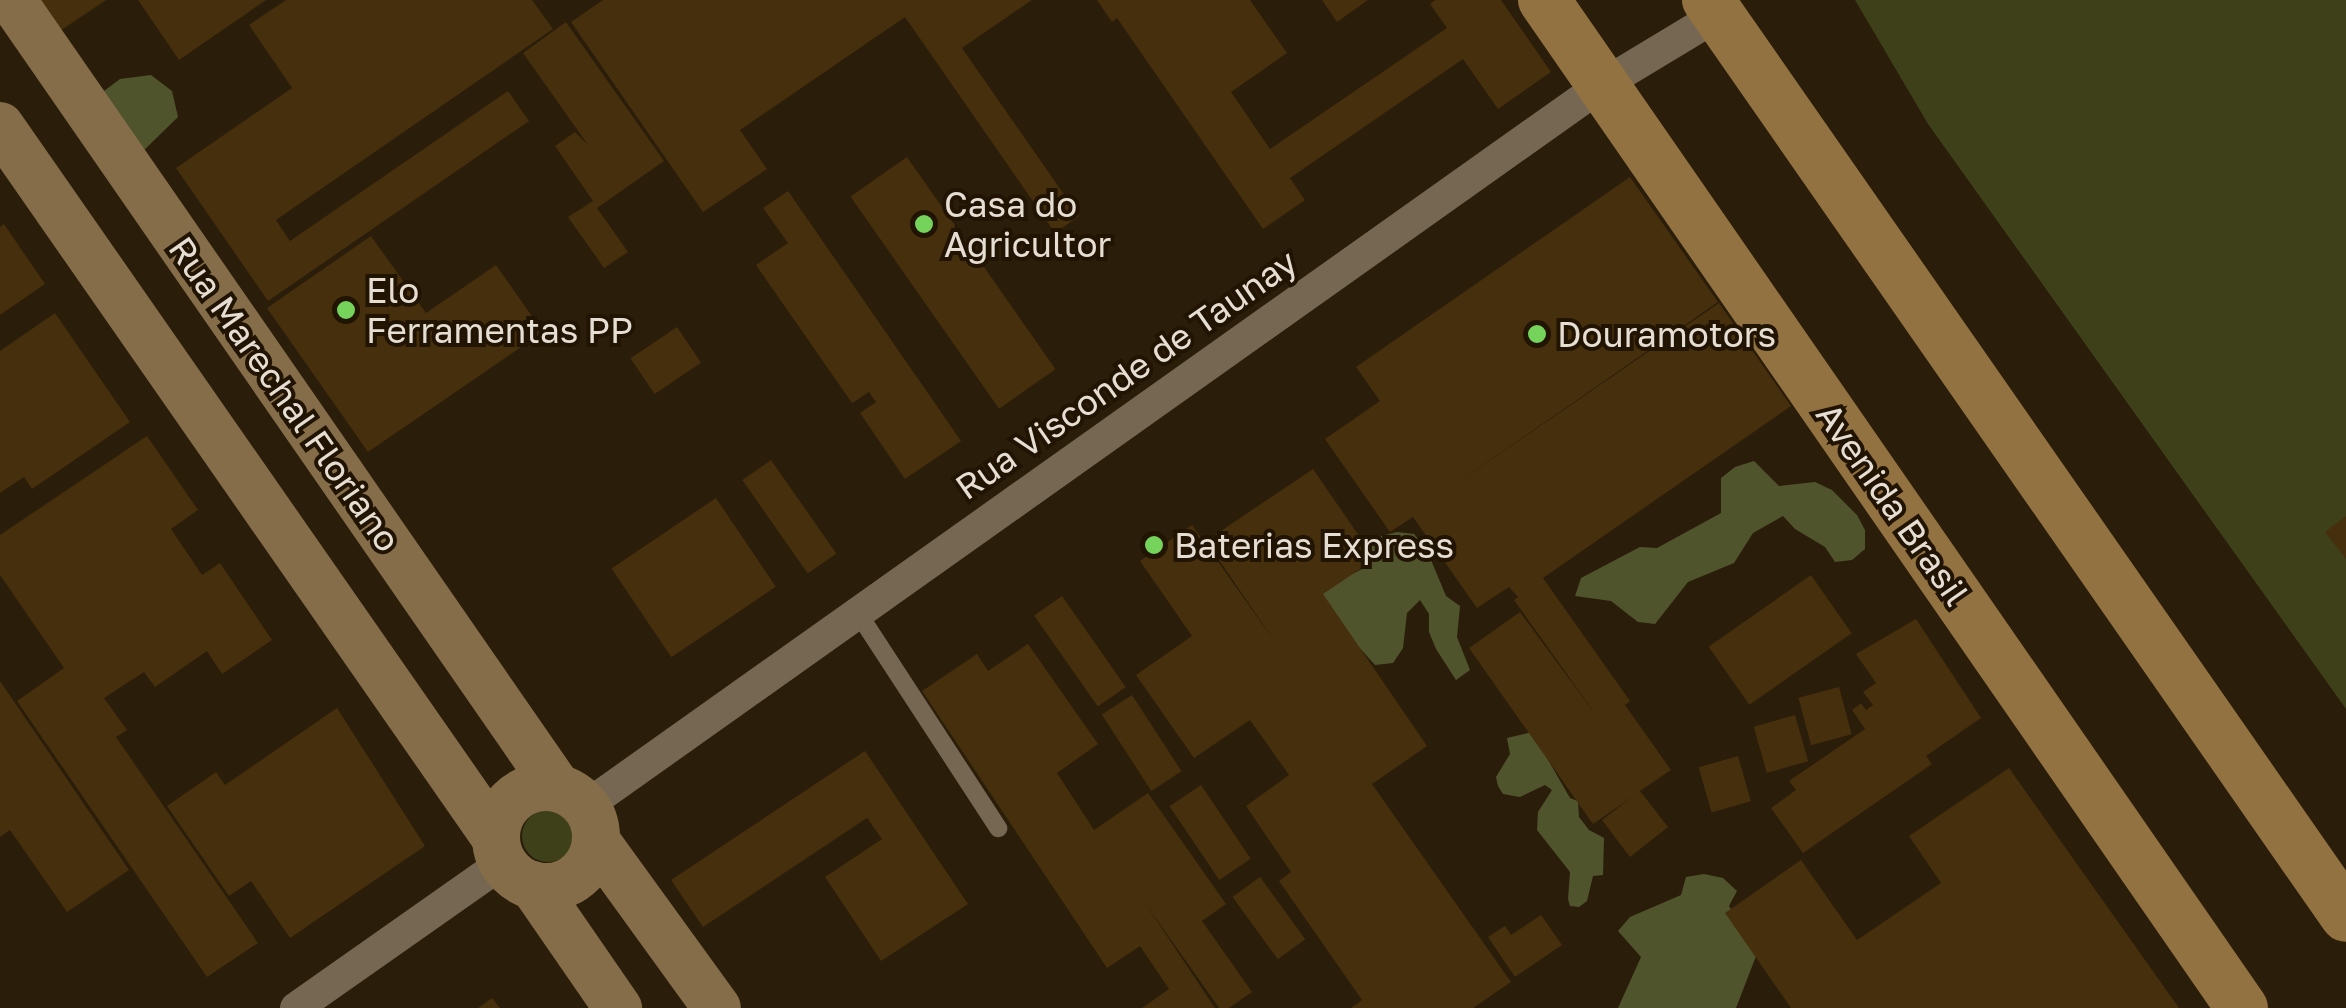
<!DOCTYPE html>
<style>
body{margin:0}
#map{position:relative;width:2346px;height:1008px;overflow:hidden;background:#2a1d0a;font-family:"Golos Text",sans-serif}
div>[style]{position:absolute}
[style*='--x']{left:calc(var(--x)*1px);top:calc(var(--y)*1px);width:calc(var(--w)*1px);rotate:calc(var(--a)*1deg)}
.green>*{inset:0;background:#3d4019}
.round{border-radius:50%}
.forest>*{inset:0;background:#50542d}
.building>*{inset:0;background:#462f0c;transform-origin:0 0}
.service>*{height:18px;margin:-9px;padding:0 9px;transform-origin:9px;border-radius:9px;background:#766752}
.minor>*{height:32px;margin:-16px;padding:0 16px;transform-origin:16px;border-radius:16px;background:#766752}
.secondary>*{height:48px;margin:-24px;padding:0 24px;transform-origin:24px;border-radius:24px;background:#856d4a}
.secondary>.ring{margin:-24px;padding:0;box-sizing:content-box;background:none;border:48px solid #856d4a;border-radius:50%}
.primary>*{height:52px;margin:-26px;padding:0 26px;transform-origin:26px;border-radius:26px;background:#937242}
.dots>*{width:28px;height:28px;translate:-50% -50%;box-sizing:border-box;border:5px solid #211403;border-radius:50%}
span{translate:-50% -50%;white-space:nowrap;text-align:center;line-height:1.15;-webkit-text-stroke:8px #211403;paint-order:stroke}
.poi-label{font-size:35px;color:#e7ded3}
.left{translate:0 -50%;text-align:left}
.street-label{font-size:35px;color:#e7ded3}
</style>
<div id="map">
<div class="green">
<i style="clip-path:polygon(1855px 0,2346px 0,2346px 709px,1928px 124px)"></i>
<i class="round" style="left:522px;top:810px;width:52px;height:52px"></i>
</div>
<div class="forest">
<i style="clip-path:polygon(151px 75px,172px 91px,178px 117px,139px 155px,92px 100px,120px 79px)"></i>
<i style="clip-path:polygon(1754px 461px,1779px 486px,1815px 482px,1832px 490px,1857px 515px,1865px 530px,1865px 549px,1852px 560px,1835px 562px,1825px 547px,1795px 529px,1783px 516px,1753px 533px,1734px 563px,1688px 582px,1655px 624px,1638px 622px,1611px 601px,1575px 596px,1581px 578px,1640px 547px,1657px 548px,1721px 513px,1721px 478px,1735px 467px)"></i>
<i style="clip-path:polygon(1397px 532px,1414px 534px,1426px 548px,1446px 596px,1460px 606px,1457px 637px,1470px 670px,1456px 680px,1436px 649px,1429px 632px,1429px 614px,1420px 600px,1407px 613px,1403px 648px,1393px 663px,1375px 665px,1322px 606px,1323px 589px,1368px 566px,1369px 549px,1381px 536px)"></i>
<i style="clip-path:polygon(1532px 732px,1570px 798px,1578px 801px,1579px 817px,1589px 830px,1604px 838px,1603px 875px,1593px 876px,1587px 901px,1579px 907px,1570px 906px,1568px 899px,1570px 872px,1537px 830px,1538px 812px,1552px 790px,1545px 785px,1520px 797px,1503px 794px,1498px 786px,1496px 777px,1510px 754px,1507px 738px)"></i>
<i style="clip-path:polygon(1704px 874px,1723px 878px,1737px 891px,1729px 906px,1758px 951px,1736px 1008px,1618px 1008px,1641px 957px,1618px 931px,1630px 917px,1681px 895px,1686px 877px)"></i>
</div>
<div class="building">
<i style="clip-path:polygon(38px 0,106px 0,60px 31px)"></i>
<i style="clip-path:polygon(138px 0,266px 0,179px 60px)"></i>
<i style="clip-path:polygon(286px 0,532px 0,553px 29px,276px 220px,290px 241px,508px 91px,529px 121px,268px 301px,176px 168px,292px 88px,249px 25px)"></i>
<i style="clip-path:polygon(603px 0,1032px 0,962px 48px,1079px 216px,1055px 233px,905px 17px,740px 130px,767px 169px,703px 212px,571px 22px)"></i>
<i style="clip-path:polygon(1097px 0,1250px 0,1287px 53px,1231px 92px,1270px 149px,1447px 28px,1430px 4px,1435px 0,1501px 0,1551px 72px,1498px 109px,1463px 59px,1290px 178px,1305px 200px,1263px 229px,1117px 18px,1112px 22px)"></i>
<i style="clip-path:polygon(1322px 0,1368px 0,1337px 22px)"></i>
<i style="clip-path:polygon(566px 22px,664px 161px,597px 208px,628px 252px,604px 268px,568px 217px,593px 201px,555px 146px,575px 132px,588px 145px,523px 53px)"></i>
<i style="left:907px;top:157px;width:259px;height:69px;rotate:55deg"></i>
<i style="clip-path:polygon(1630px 177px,1718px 302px,1443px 493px,1719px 303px,1791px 406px,1543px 578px,1630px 701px,1625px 705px,1671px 770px,1640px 791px,1668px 827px,1630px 857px,1602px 820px,1632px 797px,1593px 824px,1469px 648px,1520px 612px,1601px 722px,1514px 600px,1518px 597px,1509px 587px,1477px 608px,1413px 517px,1390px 532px,1325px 439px,1380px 401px,1356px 367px)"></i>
<i style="clip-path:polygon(788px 191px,961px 441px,905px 479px,860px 413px,876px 402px,869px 392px,852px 403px,756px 265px,788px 243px,763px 208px)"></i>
<i style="clip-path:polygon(4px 224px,45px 284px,0 315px,0 227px)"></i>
<i style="clip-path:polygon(371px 236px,426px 313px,496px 265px,543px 332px,368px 452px,267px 308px)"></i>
<i style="clip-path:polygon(55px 313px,130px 422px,32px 489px,24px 477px,0 493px,0 351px)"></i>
<i style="left:677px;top:327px;width:43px;height:56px;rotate:56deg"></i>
<i style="clip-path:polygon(147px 436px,198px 510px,171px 529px,202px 575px,220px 563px,272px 640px,222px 674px,207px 651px,155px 687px,144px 672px,104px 698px,127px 730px,116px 737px,258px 943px,207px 977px,17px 701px,64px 668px,0 575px,0 535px)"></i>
<i style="left:771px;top:460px;width:114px;height:35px;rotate:55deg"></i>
<i style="clip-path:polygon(1313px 469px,1375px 559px,1323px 594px,1427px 746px,1372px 784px,1511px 982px,1473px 1008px,1351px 1008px,1362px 1000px,1279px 881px,1291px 872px,1246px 806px,1289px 775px,1250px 720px,1194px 758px,1136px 675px,1192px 636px,1140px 561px,1192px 525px,1275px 642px,1206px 541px)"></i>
<i style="left:716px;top:498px;width:107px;height:126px;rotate:56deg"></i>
<i style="clip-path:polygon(2346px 516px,2346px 559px,2325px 532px)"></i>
<i style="left:1811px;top:575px;width:71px;height:125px;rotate:55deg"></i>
<i style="left:1062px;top:596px;width:111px;height:34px;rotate:55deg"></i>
<i style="clip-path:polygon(1916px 619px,1981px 718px,1926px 756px,1932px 764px,1803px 853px,1771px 808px,1796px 790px,1789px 781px,1865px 729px,1852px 710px,1861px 703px,1866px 710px,1873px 705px,1863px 692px,1876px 683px,1856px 654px)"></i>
<i style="clip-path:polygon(1028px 644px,1098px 744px,1057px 773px,1094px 830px,1148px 793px,1226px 904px,1202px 921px,1252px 992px,1229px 1008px,1219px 1008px,1145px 903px,1215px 1008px,1142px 1008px,1169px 989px,1140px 946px,1107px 968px,922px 691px,977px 654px,988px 671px)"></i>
<i style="clip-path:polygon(0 681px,129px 870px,67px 912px,10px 830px,0 837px)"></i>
<i style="left:1839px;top:687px;width:49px;height:42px;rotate:75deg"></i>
<i style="left:1132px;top:695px;width:91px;height:36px;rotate:57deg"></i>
<i style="clip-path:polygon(337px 708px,425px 846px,290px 938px,251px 881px,229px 896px,167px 806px,216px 772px,225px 785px)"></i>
<i style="left:1795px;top:715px;width:48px;height:43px;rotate:74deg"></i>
<i style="clip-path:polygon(865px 751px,968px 904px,881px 961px,825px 877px,882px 839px,867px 818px,703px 927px,671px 880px)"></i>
<i style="left:1738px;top:756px;width:47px;height:41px;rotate:74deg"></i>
<i style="clip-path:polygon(2009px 768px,2179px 1008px,1791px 1008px,1725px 913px,1801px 860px,1857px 940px,1941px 883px,1909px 836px)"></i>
<i style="left:1201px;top:785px;width:89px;height:38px;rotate:56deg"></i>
<i style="left:1260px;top:877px;width:77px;height:34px;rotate:54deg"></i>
<i style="clip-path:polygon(1541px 915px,1562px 945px,1515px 977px,1488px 937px,1505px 926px,1511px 935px)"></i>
<i style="clip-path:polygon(492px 998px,500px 1008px,478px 1008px)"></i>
</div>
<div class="service">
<i style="--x:858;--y:613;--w:257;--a:56.9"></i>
</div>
<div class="minor">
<i style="--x:586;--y:806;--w:1246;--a:-35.36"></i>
<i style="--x:1602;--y:85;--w:135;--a:-31.1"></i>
<i style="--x:296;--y:1008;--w:252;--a:-35.1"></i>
</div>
<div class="secondary">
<i style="--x:12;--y:0;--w:957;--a:55.3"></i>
<i style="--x:0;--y:126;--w:866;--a:55.15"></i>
<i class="ring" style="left:496px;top:787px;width:52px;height:52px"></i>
<i style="--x:596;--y:841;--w:206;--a:54.1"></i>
<i style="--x:533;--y:885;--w:150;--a:55.4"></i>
</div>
<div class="primary">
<i style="--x:1544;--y:0;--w:1226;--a:55.3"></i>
<i style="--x:1708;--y:0;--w:1116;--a:55.14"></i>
</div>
<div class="dots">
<i style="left:924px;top:224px;background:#75d25b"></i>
<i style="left:346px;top:310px;background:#75d25b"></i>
<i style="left:1537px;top:334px;background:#75d25b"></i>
<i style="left:1154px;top:545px;background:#75d25b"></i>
</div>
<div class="poi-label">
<span class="left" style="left:944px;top:224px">Casa do<br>Agricultor</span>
<span class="left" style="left:366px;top:310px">Elo<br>Ferramentas PP</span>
<span class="left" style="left:1557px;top:334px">Douramotors</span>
<span class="left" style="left:1174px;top:545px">Baterias Express</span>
</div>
<div class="street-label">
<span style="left:1126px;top:374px;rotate:-35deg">Rua Visconde de Taunay</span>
<span style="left:285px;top:394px;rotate:55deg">Rua Marechal Floriano</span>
<span style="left:1893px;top:504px;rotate:55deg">Avenida Brasil</span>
</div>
</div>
